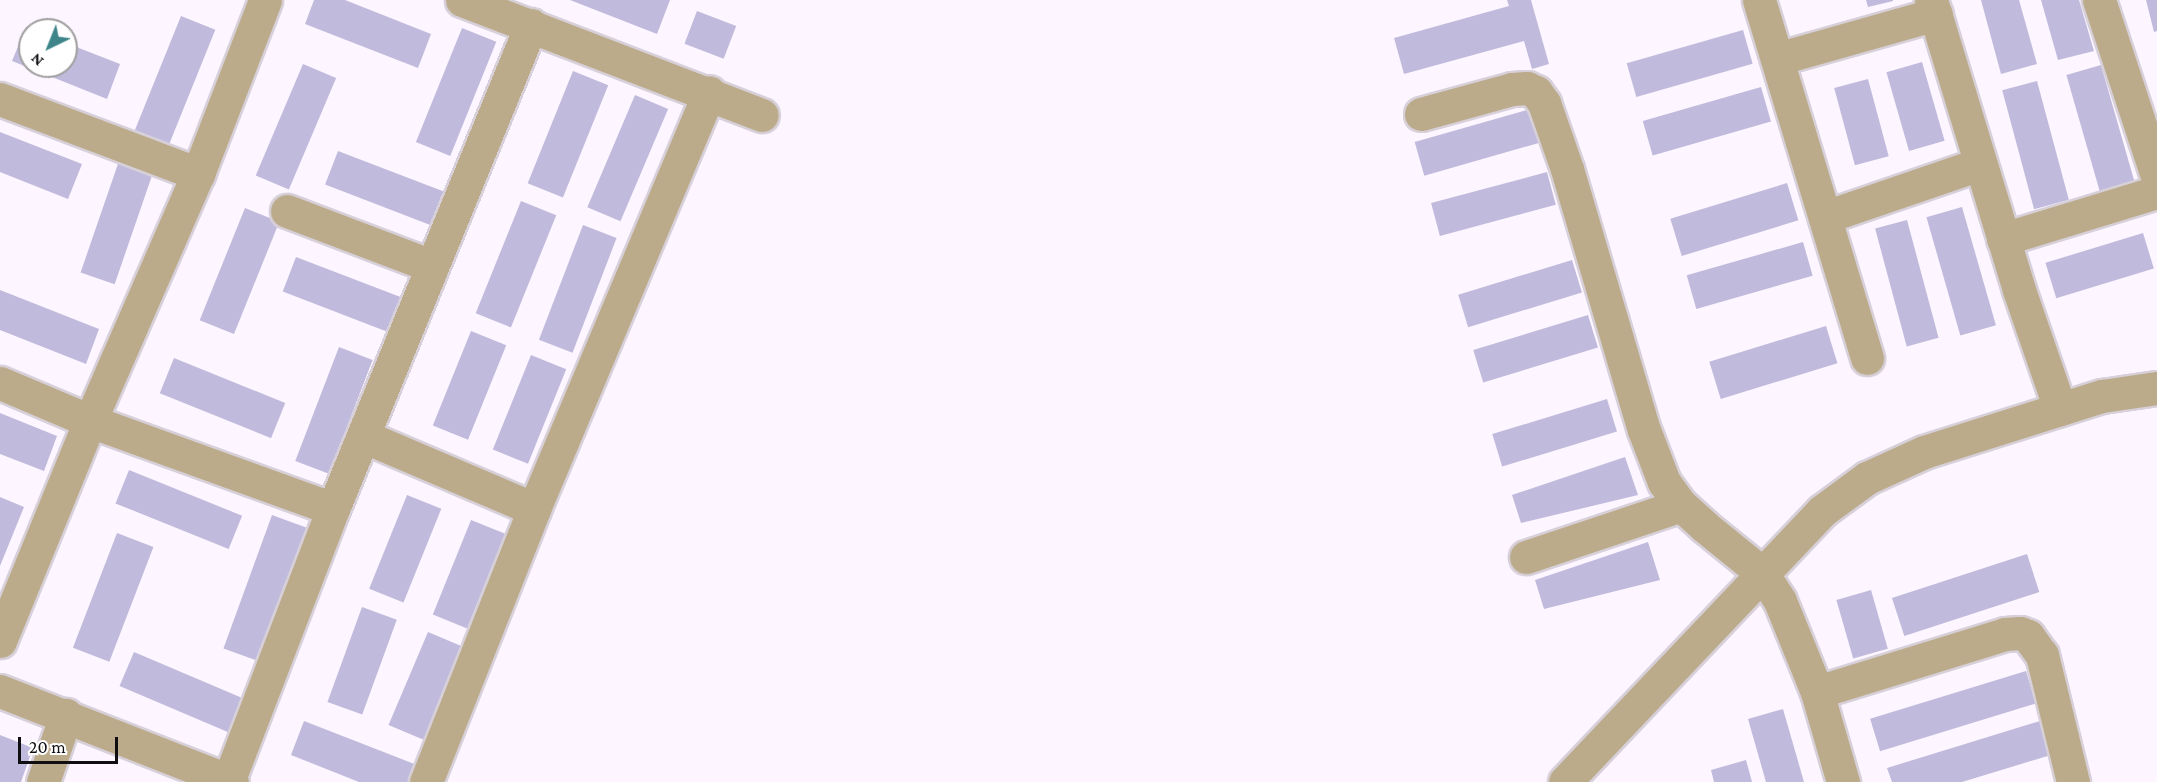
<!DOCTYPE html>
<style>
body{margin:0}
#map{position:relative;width:2157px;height:782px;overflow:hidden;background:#fdf5ff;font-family:"Crimson Pro",serif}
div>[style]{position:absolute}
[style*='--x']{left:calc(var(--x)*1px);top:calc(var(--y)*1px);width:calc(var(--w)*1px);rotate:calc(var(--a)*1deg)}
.building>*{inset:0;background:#c0bbdc;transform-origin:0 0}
.roads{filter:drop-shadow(2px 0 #d7d0d9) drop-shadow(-2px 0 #d7d0d9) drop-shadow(0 2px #d7d0d9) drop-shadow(0 -2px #d7d0d9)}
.minor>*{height:33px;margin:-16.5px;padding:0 16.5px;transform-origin:16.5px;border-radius:16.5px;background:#bbab8b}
span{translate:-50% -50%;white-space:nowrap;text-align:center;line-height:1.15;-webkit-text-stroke:5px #fff;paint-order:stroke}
.north{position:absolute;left:18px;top:18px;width:60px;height:60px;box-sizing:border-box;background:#fff;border:2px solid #a09fa0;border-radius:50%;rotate:223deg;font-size:16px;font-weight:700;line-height:24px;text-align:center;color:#110e12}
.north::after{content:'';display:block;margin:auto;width:21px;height:27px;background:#3d8589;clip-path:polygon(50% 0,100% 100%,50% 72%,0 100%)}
.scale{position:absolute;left:18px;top:737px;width:100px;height:27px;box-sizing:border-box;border:3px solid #110e12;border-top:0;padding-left:8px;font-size:18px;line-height:21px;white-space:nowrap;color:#110e12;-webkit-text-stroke:4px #fff;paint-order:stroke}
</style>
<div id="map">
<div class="building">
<i style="clip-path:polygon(314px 0,345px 0,431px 34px,418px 68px,305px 24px)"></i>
<i style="clip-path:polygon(570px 0,670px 0,657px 34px)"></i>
<i style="clip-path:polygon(1507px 0,1531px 0,1549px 64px,1532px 69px,1524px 41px,1404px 74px,1394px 38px,1509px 6px)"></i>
<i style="clip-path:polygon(1866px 0,1893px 0,1893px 1px,1868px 7px)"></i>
<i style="clip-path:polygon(1981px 0,2019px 0,2037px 64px,2001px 74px)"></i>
<i style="clip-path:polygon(2041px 0,2079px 0,2094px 51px,2058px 60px)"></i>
<i style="clip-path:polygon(2146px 0,2157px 0,2157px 31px,2154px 32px)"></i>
<i style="left:697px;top:11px;width:42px;height:35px;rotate:21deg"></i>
<i style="left:181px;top:16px;width:37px;height:123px;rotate:22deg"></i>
<i style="clip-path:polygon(26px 27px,30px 28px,30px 66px,66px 66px,66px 43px,120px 64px,107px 99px,12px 61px)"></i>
<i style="left:462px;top:28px;width:37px;height:123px;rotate:22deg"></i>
<i style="left:1743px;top:30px;width:35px;height:121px;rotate:74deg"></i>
<i style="left:1922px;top:62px;width:82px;height:37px;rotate:74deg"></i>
<i style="left:303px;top:64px;width:36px;height:121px;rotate:23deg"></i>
<i style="left:2101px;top:65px;width:122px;height:36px;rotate:74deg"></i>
<i style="left:573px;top:71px;width:38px;height:121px;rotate:22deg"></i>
<i style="left:1868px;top:79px;width:80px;height:35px;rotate:75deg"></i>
<i style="left:2037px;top:81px;width:123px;height:36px;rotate:75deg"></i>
<i style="left:1761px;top:87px;width:36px;height:123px;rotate:74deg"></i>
<i style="left:635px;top:95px;width:36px;height:122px;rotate:23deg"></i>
<i style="left:1530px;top:109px;width:35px;height:120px;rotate:74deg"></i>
<i style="clip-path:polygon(0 132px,82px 164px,68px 199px,0 172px)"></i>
<i style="left:338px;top:151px;width:121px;height:36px;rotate:21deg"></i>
<i style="left:120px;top:158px;width:36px;height:121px;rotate:19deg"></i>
<i style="left:1547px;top:172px;width:34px;height:120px;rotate:75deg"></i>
<i style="left:1787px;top:183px;width:39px;height:122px;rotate:73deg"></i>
<i style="left:521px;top:201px;width:38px;height:121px;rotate:22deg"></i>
<i style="left:1962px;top:207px;width:123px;height:37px;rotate:74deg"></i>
<i style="left:245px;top:208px;width:37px;height:121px;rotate:22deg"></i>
<i style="left:1907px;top:220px;width:122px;height:33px;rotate:75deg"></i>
<i style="left:583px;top:225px;width:36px;height:123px;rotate:21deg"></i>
<i style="left:2143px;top:233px;width:37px;height:102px;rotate:73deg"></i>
<i style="left:1803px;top:242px;width:35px;height:121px;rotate:74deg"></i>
<i style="left:296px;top:257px;width:121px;height:37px;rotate:21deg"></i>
<i style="left:1572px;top:260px;width:34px;height:119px;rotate:73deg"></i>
<i style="clip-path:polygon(0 290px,99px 329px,86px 364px,0 330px)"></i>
<i style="left:1588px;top:315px;width:34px;height:120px;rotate:73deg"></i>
<i style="left:1826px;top:326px;width:39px;height:122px;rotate:73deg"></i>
<i style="left:471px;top:331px;width:38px;height:102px;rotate:22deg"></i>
<i style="left:339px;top:347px;width:36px;height:122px;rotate:21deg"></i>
<i style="left:531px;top:355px;width:38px;height:102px;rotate:22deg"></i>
<i style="left:174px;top:358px;width:120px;height:38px;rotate:22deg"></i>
<i style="left:1607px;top:399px;width:34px;height:120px;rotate:73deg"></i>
<i style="clip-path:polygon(0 413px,57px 436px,44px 471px,0 454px)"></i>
<i style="clip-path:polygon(1625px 457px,1638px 495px,1521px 523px,1512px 495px)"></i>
<i style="left:129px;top:470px;width:122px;height:36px;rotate:22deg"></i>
<i style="left:407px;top:495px;width:37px;height:101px;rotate:22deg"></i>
<i style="clip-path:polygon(0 497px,24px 507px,0 566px)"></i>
<i style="left:272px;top:515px;width:37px;height:142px;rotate:20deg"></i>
<i style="left:471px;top:520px;width:37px;height:102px;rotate:22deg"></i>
<i style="left:117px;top:533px;width:39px;height:123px;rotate:21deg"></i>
<i style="clip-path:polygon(1648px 542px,1660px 580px,1544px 609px,1535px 580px)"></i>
<i style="left:2027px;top:554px;width:40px;height:142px;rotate:72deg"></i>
<i style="left:1871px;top:590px;width:61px;height:36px;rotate:74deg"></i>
<i style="left:362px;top:607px;width:37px;height:101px;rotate:20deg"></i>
<i style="left:428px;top:632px;width:38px;height:101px;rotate:23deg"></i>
<i style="left:134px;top:652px;width:124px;height:37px;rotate:23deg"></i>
<i style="left:2026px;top:671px;width:34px;height:163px;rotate:73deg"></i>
<i style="clip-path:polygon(1783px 709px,1804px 782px,1766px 782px,1748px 719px)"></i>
<i style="clip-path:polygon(2043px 720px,2054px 754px,1962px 782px,1892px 782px,1887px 768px)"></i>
<i style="clip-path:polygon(304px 721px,417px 765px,410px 782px,359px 782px,291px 755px)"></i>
<i style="clip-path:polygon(0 735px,33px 748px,21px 782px,0 782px)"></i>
<i style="clip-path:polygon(1746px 760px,1752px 782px,1714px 782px,1711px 770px)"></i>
</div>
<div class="roads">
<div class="minor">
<i style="--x:462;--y:0;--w:321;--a:21"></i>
<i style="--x:1759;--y:0;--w:374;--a:73.2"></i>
<i style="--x:1931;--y:0;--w:303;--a:73.1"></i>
<i style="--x:2019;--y:290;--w:126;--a:71"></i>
<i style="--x:2099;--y:0;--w:185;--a:71.8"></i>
<i style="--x:1777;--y:59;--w:165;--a:-15.8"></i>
<i style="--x:0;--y:99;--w:212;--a:20.7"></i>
<i style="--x:1421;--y:114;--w:94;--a:-15.4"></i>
<i style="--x:1512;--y:89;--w:15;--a:-4"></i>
<i style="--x:1527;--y:88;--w:10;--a:24"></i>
<i style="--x:1536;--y:92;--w:14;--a:54"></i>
<i style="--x:1544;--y:103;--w:70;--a:70.8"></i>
<i style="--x:1567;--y:169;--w:272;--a:73.6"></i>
<i style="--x:1644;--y:430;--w:56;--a:69"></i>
<i style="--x:1664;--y:482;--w:29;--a:54"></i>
<i style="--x:1681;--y:505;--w:31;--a:42"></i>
<i style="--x:1704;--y:526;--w:75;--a:39"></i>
<i style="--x:1762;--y:573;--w:33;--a:57"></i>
<i style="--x:1780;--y:601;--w:98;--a:67.9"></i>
<i style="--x:1817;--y:692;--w:94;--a:73.9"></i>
<i style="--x:287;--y:211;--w:155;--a:20.8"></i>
<i style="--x:1825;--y:217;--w:164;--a:-18.9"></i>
<i style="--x:2003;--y:239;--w:161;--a:-17"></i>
<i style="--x:0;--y:383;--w:98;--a:22.9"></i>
<i style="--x:90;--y:421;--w:258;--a:19.9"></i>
<i style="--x:363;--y:436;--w:186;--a:23.1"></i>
<i style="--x:1526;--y:557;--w:163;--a:-18.5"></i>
<i style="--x:0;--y:641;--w:238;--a:-67.8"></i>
<i style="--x:90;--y:421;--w:270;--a:-66.4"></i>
<i style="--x:198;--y:174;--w:186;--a:-68.9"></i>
<i style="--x:0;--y:691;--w:249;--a:21.4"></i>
<i style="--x:1817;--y:692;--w:197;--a:-17.1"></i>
<i style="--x:2005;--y:634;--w:15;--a:-4"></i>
<i style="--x:2020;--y:633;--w:9;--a:21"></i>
<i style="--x:2028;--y:636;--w:24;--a:54"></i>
<i style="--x:2042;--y:655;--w:131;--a:76.3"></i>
<i style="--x:43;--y:782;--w:71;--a:-71.1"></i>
<i style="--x:228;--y:782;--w:292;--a:-69"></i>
<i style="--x:333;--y:509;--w:523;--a:-67.75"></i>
<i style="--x:426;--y:782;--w:294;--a:-68.4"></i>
<i style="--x:534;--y:509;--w:452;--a:-67.2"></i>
<i style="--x:1565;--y:782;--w:373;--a:-46.5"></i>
<i style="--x:1822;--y:511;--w:56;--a:-36.3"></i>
<i style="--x:1867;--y:478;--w:63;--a:-24.5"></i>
<i style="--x:1924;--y:452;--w:187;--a:-17.5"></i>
<i style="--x:2102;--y:396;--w:56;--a:-8.3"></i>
</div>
</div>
<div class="north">N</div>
<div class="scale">20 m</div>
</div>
